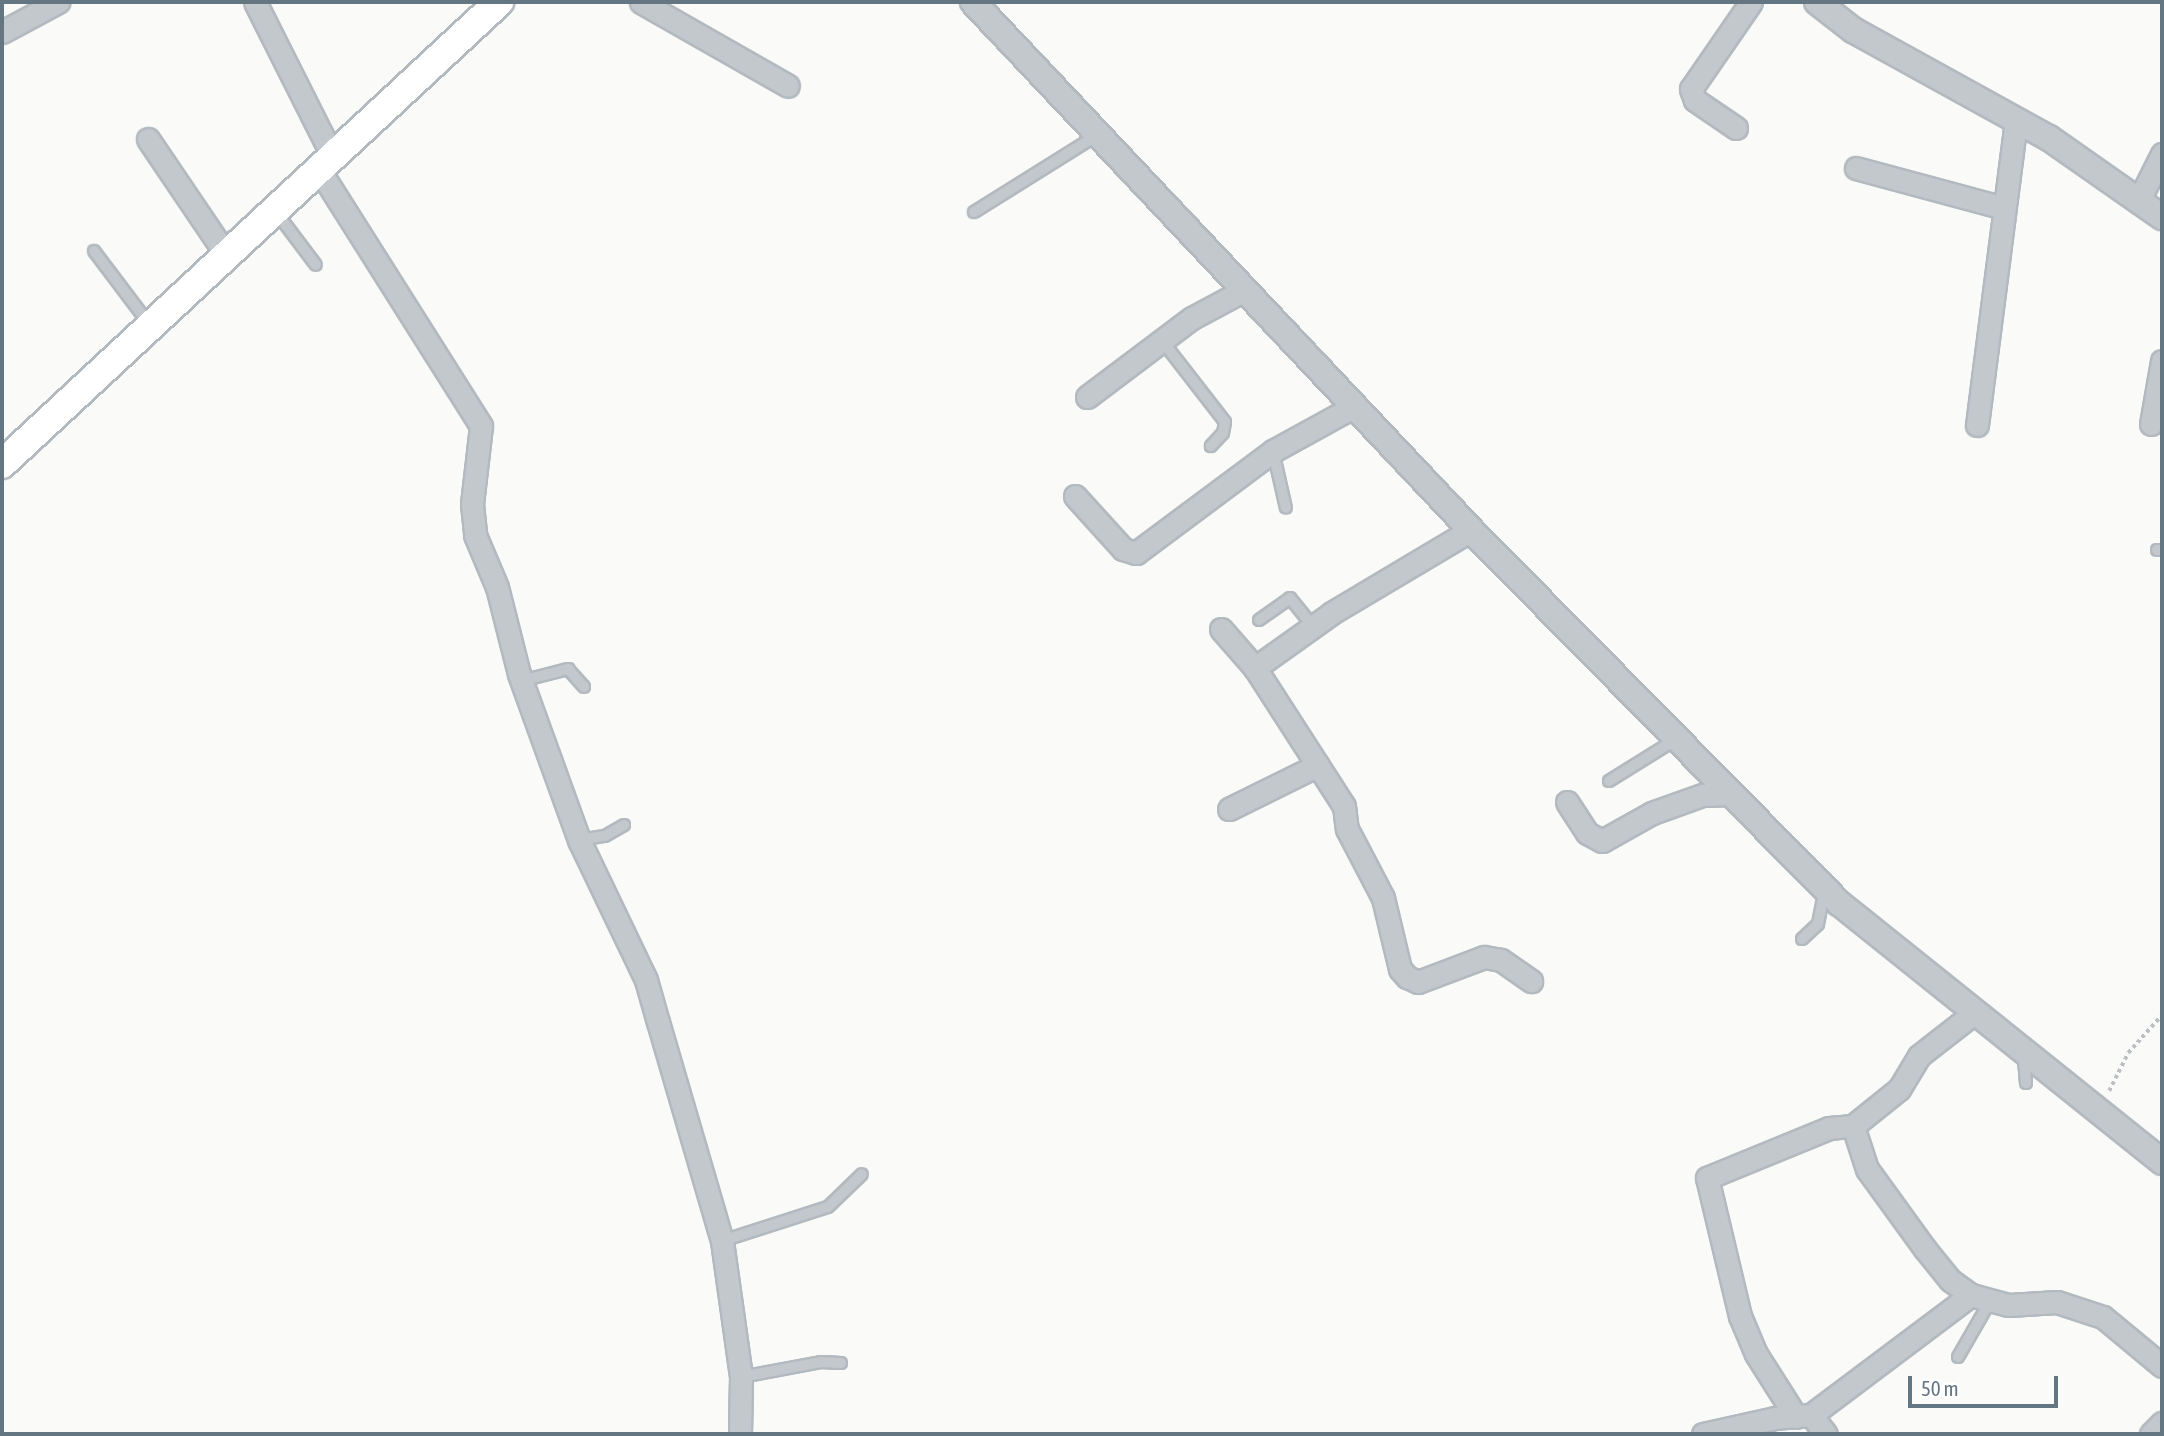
<!DOCTYPE html>
<style>
body{margin:0}
#map{position:relative;width:2164px;height:1436px;overflow:hidden;background:#fafaf8;font-family:"Asap Condensed",sans-serif}
div>[style]{position:absolute}
[style*='--x']{left:calc(var(--x)*1px);top:calc(var(--y)*1px);width:calc(var(--w)*1px);rotate:calc(var(--a)*1deg)}
.path>*{height:3.5px;margin-top:-1.75px;transform-origin:0;background:repeating-linear-gradient(90deg,#bbbfc2 0 3.5px,transparent 0 7px)}
.roads{filter:drop-shadow(2px 0 #b3babf) drop-shadow(-2px 0 #b3babf) drop-shadow(0 2px #b3babf) drop-shadow(0 -2px #b3babf)}
.service>*{height:10px;margin:-5px;padding:0 5px;transform-origin:5px;border-radius:5px;background:#c3c8cc}
.minor>*{height:21px;margin:-10.5px;padding:0 10.5px;transform-origin:10.5px;border-radius:10.5px;background:#c3c8cc}
.tertiary>*{height:24px;margin:-12px;padding:0 12px;transform-origin:12px;border-radius:12px;background:#c3c8cc}
.secondary>*{height:28px;margin:-14px;padding:0 14px;transform-origin:14px;border-radius:14px;background:#fff}
span{translate:-50% -50%;white-space:nowrap;text-align:center;line-height:1.15;-webkit-text-stroke:7px #fff;paint-order:stroke}
.frame{position:absolute;inset:0;border:4px solid #657683;pointer-events:none}
.scale{position:absolute;left:1908px;top:1376px;width:150px;height:32px;box-sizing:border-box;border:4px solid #657683;border-top:0;padding-left:9px;font-size:21px;line-height:24px;white-space:nowrap;color:#657683;-webkit-text-stroke:5px #fff;paint-order:stroke}
</style>
<div id="map">
<div class="path">
<i style="--x:2109;--y:1091;--w:42;--a:-63.4"></i>
<i style="--x:2128;--y:1053;--w:51;--a:-48.2"></i>
</div>
<div class="roads">
<div class="service">
<i style="--x:276;--y:212;--w:66;--a:53"></i>
<i style="--x:974;--y:212;--w:147;--a:-32"></i>
<i style="--x:94;--y:251;--w:93;--a:52.9"></i>
<i style="--x:1163;--y:342;--w:101;--a:52.2"></i>
<i style="--x:1225;--y:422;--w:11;--a:100"></i>
<i style="--x:1223;--y:433;--w:18;--a:133"></i>
<i style="--x:1273;--y:451;--w:58;--a:77.2"></i>
<i style="--x:2157;--y:550;--w:5;--a:0"></i>
<i style="--x:1259;--y:620;--w:38;--a:-35"></i>
<i style="--x:1290;--y:598;--w:36;--a:51"></i>
<i style="--x:521;--y:681;--w:49;--a:-14.3"></i>
<i style="--x:568;--y:669;--w:24;--a:48"></i>
<i style="--x:1609;--y:781;--w:81;--a:-31.9"></i>
<i style="--x:579;--y:840;--w:26;--a:-9"></i>
<i style="--x:605;--y:836;--w:22;--a:-30"></i>
<i style="--x:1802;--y:939;--w:22;--a:-43"></i>
<i style="--x:1818;--y:924;--w:26;--a:-79"></i>
<i style="--x:1823;--y:898;--w:8;--a:-50"></i>
<i style="--x:2026;--y:1083;--w:24;--a:-95"></i>
<i style="--x:2024;--y:1059;--w:4;--a:14"></i>
<i style="--x:722;--y:1241;--w:111;--a:-17.8"></i>
<i style="--x:828;--y:1207;--w:47;--a:-44.1"></i>
<i style="--x:1958;--y:1357;--w:62;--a:-60.1"></i>
<i style="--x:741;--y:1377;--w:81;--a:-10.6"></i>
<i style="--x:821;--y:1362;--w:20;--a:3"></i>
</div>
<div class="minor">
<i style="--x:255;--y:2;--w:171;--a:63.3"></i>
<i style="--x:641;--y:2;--w:169;--a:29.7"></i>
<i style="--x:2;--y:32;--w:64;--a:-28.2"></i>
<i style="--x:1736;--y:128;--w:50;--a:-145.7"></i>
<i style="--x:1695;--y:100;--w:12;--a:-110"></i>
<i style="--x:1691;--y:89;--w:106;--a:-55.4"></i>
<i style="--x:148;--y:139;--w:139;--a:55.9"></i>
<i style="--x:318;--y:168;--w:305;--a:57.7"></i>
<i style="--x:481;--y:426;--w:79;--a:96.6"></i>
<i style="--x:472;--y:504;--w:31;--a:84"></i>
<i style="--x:475;--y:535;--w:56;--a:67.1"></i>
<i style="--x:497;--y:587;--w:90;--a:75.8"></i>
<i style="--x:519;--y:674;--w:177;--a:70.1"></i>
<i style="--x:579;--y:840;--w:155;--a:64.4"></i>
<i style="--x:646;--y:980;--w:44;--a:74.1"></i>
<i style="--x:658;--y:1022;--w:228;--a:73.7"></i>
<i style="--x:722;--y:1241;--w:137;--a:82"></i>
<i style="--x:741;--y:1377;--w:57;--a:91"></i>
<i style="--x:1856;--y:168;--w:153;--a:15.1"></i>
<i style="--x:2138;--y:202;--w:54;--a:-63.4"></i>
<i style="--x:1087;--y:397;--w:131;--a:-37"></i>
<i style="--x:1192;--y:318;--w:61;--a:-28.2"></i>
<i style="--x:2151;--y:424;--w:64;--a:-80.1"></i>
<i style="--x:1977;--y:425;--w:307;--a:-82.7"></i>
<i style="--x:1075;--y:496;--w:72;--a:47.8"></i>
<i style="--x:1123;--y:549;--w:14;--a:17"></i>
<i style="--x:1136;--y:553;--w:171;--a:-36.7"></i>
<i style="--x:1273;--y:451;--w:94;--a:-28.8"></i>
<i style="--x:1471;--y:530;--w:162;--a:149.2"></i>
<i style="--x:1332;--y:613;--w:95;--a:144.5"></i>
<i style="--x:1255;--y:668;--w:164;--a:57.2"></i>
<i style="--x:1344;--y:806;--w:23;--a:83"></i>
<i style="--x:1347;--y:829;--w:78;--a:62.4"></i>
<i style="--x:1383;--y:898;--w:73;--a:76.5"></i>
<i style="--x:1400;--y:969;--w:11;--a:49"></i>
<i style="--x:1407;--y:977;--w:12;--a:24"></i>
<i style="--x:1418;--y:982;--w:71;--a:-20.7"></i>
<i style="--x:1484;--y:957;--w:17;--a:10"></i>
<i style="--x:1501;--y:960;--w:37;--a:35"></i>
<i style="--x:1221;--y:629;--w:52;--a:48.9"></i>
<i style="--x:1567;--y:802;--w:37;--a:57"></i>
<i style="--x:1587;--y:833;--w:17;--a:28"></i>
<i style="--x:1602;--y:841;--w:57;--a:-29.2"></i>
<i style="--x:1652;--y:813;--w:53;--a:-19.8"></i>
<i style="--x:1702;--y:795;--w:30;--a:-2"></i>
<i style="--x:1229;--y:809;--w:99;--a:-26.3"></i>
<i style="--x:1974;--y:1013;--w:70;--a:142"></i>
<i style="--x:1919;--y:1056;--w:39;--a:121"></i>
<i style="--x:1899;--y:1089;--w:59;--a:141.2"></i>
<i style="--x:1853;--y:1126;--w:45;--a:72"></i>
<i style="--x:1867;--y:1169;--w:99;--a:54.1"></i>
<i style="--x:1925;--y:1249;--w:40;--a:51"></i>
<i style="--x:1950;--y:1280;--w:26;--a:36"></i>
<i style="--x:1971;--y:1295;--w:39;--a:15"></i>
<i style="--x:2009;--y:1305;--w:48;--a:-3.6"></i>
<i style="--x:2057;--y:1302;--w:48;--a:18.1"></i>
<i style="--x:2103;--y:1317;--w:77;--a:39.7"></i>
<i style="--x:1811;--y:1415;--w:24;--a:52"></i>
<i style="--x:1796;--y:1417;--w:75;--a:-122.4"></i>
<i style="--x:1756;--y:1354;--w:41;--a:-112.8"></i>
<i style="--x:1740;--y:1316;--w:142;--a:-103.4"></i>
<i style="--x:1707;--y:1178;--w:132;--a:-22.3"></i>
<i style="--x:1829;--y:1128;--w:24;--a:-5"></i>
<i style="--x:1703;--y:1434;--w:74;--a:-12.5"></i>
<i style="--x:1775;--y:1418;--w:36;--a:-5"></i>
<i style="--x:1811;--y:1415;--w:200;--a:-36.9"></i>
<i style="--x:2151;--y:1434;--w:16;--a:-45"></i>
</div>
<div class="tertiary">
<i style="--x:973;--y:2;--w:726;--a:46.67"></i>
<i style="--x:1471;--y:530;--w:524;--a:45.39"></i>
<i style="--x:1839;--y:903;--w:414;--a:38.7"></i>
<i style="--x:1817;--y:2;--w:46;--a:37.9"></i>
<i style="--x:1853;--y:30;--w:224;--a:28.9"></i>
<i style="--x:2049;--y:138;--w:138;--a:35"></i>
</div>
<div class="secondary">
<i style="--x:2;--y:464;--w:679;--a:-42.91"></i>
</div>
</div>
<div class="frame"></div>
<div class="scale">50 m</div>
</div>
